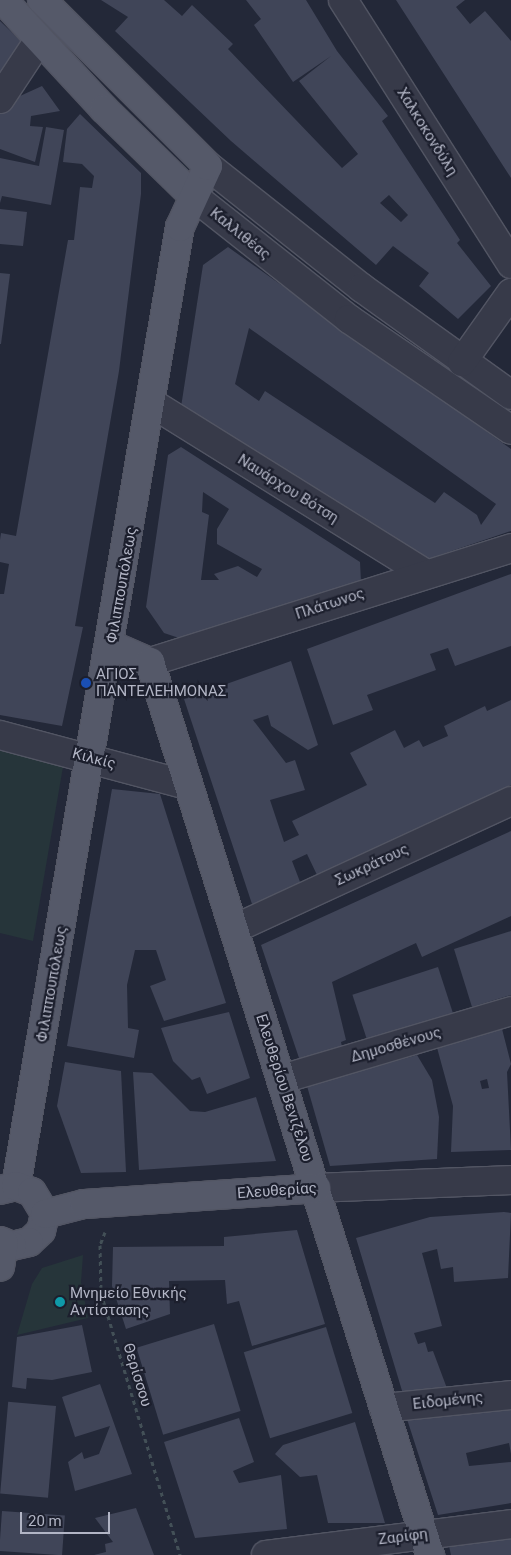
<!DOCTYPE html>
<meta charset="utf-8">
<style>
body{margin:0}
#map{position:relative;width:511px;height:1555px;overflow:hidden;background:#232838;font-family:Roboto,sans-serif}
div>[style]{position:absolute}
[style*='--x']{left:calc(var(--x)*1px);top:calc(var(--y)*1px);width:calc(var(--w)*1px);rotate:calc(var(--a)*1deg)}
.green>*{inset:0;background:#26353a}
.building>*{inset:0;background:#404558;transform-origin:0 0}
.path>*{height:3px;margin-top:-1.5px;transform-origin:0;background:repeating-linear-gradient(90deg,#435057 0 4px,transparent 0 8px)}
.roads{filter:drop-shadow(1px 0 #525563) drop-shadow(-1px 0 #525563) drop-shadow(0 1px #525563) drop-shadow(0 -1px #525563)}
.minor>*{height:28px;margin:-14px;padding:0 14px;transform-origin:14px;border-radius:14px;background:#373a49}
.major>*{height:28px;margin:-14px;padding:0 14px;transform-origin:14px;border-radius:14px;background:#555969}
.dots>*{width:14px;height:14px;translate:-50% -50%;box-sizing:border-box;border:2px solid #1c1f2d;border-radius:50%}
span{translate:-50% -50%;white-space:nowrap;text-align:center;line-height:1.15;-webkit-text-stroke:4.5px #1c1f2d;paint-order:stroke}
.street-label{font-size:15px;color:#b2b5c5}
.poi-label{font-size:15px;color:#b2b5c5}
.left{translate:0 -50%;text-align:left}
.scale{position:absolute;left:20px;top:1512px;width:90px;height:22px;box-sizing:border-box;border:2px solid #b2b5c5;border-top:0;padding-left:6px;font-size:15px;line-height:18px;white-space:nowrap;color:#b2b5c5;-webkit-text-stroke:4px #1c1f2d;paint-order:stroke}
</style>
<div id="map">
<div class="green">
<i style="clip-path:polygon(0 743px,64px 761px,33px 941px,0 933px)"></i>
<i style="clip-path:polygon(83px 1255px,81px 1282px,88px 1318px,17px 1335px,32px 1284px,42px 1268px)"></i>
</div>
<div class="building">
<i style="clip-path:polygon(evenodd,101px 0,164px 0,182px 16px,192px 5px,233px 44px,228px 49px,342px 168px,358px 154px,299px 81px,331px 56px,293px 82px,254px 25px,261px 19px,246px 0,306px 0,337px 51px,388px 116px,382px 121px,460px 240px,457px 243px,491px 286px,458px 319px,419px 286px,429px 273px,393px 246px,376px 265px,231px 141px,115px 31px,128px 17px,101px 0,389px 195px,408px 215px,401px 222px,380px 203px,389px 195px)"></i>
<i style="clip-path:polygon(396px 0,465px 0,456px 7px,470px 24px,485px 11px,511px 41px,511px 178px)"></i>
<i style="clip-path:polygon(0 21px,23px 43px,0 73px)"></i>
<i style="clip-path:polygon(42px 86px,60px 111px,31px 116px,30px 126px,43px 127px,35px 162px,0 149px,0 112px,9px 101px)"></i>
<i style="clip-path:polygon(80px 114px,141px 173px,141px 194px,119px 371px,75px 626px,83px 627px,62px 726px,0 715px,0 594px,4px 594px,9px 564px,0 562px,0 540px,1px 533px,16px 536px,68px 240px,74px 240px,80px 187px,92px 188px,94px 176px,82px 164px,63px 162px,67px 129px)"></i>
<i style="clip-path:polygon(46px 127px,64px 130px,51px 205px,2px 196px,0 203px,0 158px,39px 166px)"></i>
<i style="clip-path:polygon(0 209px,27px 212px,23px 246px,0 244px)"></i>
<i style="clip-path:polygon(evenodd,228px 247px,511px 449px,511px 531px,422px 561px,181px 407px,203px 265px,228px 247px,249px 328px,496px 504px,481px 525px,477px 515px,444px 492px,435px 503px,265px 391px,259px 401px,235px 384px,249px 328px)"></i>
<i style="clip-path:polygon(0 273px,10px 274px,1px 344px,0 344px)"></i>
<i style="clip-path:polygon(evenodd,181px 447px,360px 562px,361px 582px,185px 640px,164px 633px,146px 607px,168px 455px,181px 447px,203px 492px,229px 509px,217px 529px,217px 544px,262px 569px,257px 577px,238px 566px,214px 574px,219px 580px,201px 580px,209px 515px,202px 512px,203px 492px)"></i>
<i style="clip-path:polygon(511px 574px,511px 646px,455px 666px,448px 648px,430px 654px,436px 670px,367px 695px,373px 710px,333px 725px,307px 649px)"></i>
<i style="clip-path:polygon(291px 661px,318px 745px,308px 750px,271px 726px,268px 715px,253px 720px,286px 763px,295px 760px,305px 790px,270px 800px,284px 842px,299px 835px,292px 821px,367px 785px,350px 753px,395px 730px,404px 748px,419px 740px,423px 747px,448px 736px,444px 726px,485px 706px,487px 711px,511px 700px,511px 785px,317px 875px,307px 854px,292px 861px,302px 887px,252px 904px,184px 699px)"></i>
<i style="clip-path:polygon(112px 789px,160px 794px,226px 1003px,164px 1021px,150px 986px,166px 980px,156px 950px,135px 950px,127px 985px,128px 1028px,139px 1030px,134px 1058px,67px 1046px)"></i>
<i style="clip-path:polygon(511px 831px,511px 916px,422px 957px,416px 943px,332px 982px,346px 1040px,341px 1042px,342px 1047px,300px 1061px,261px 945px)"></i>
<i style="clip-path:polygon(511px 931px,511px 995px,472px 1007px,454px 949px)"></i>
<i style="left:438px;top:967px;width:48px;height:90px;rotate:72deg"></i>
<i style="clip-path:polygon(229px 1012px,250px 1078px,207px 1094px,200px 1077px,192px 1080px,173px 1061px,161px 1028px)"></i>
<i style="clip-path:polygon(evenodd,501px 1025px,511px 1064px,507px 1072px,511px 1150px,451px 1152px,453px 1106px,436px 1044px,501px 1025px,487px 1079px,489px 1088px,482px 1089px,480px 1081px,487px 1079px)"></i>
<i style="clip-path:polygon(417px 1055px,432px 1080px,439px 1117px,437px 1159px,330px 1166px,307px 1086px)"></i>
<i style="clip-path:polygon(65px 1062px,121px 1071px,126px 1172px,81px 1173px,57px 1106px)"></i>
<i style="clip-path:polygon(133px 1072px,152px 1073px,190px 1111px,205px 1112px,256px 1097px,276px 1161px,139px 1170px)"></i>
<i style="clip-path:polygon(504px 1212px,511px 1213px,508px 1278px,454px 1282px,453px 1267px,441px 1269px,437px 1249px,422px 1253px,442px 1326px,414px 1333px,418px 1344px,425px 1342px,428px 1352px,433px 1351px,448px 1391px,403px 1394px,356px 1238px,430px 1217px)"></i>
<i style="clip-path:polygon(297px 1230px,325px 1324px,252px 1346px,239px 1301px,227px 1304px,225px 1280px,169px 1281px,170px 1314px,126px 1329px,112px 1286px,113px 1247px,224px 1246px,224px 1237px)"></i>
<i style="left:214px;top:1324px;width:91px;height:81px;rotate:73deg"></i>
<i style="clip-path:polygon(82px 1325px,92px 1372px,52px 1380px,27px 1378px,26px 1389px,12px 1387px,17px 1337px)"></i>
<i style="left:326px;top:1327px;width:90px;height:86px;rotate:73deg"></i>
<i style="clip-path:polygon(100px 1384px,132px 1474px,75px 1491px,68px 1462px,82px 1452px,84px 1459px,99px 1454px,110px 1426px,75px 1437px,62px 1397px)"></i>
<i style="clip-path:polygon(511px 1404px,511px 1454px,509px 1443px,466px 1453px,469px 1466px,511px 1462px,511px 1503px,438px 1515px,406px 1416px)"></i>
<i style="left:56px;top:1406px;width:92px;height:48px;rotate:95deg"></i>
<i style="clip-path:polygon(239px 1418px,254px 1462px,233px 1471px,239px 1483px,281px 1475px,287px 1529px,195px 1538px,164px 1442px)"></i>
<i style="clip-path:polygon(355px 1422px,369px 1469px,385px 1523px,328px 1523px,317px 1475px,300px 1477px,275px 1454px,283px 1445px)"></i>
<i style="clip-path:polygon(136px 1508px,154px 1555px,94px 1555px,106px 1552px,105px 1544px,113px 1542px,95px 1518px)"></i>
<i style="left:2px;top:1511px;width:63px;height:40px;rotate:4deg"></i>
<i style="clip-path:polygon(511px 1536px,511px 1555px,451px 1555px,449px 1546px)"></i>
</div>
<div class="path">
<i style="--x:105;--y:1232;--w:14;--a:111"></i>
<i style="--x:100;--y:1245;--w:48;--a:88.8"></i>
<i style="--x:101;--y:1293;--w:274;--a:73.2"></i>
</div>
<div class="roads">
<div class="minor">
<i style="--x:343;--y:0;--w:313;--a:57.5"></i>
<i style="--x:0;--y:99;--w:71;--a:-56.5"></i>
<i style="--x:208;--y:166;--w:196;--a:38.4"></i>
<i style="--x:362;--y:288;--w:183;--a:35.7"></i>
<i style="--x:192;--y:195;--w:200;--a:38.3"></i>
<i style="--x:349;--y:319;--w:196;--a:34.4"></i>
<i style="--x:462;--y:362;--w:85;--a:-54.6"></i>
<i style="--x:153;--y:404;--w:319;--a:31.9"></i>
<i style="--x:150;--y:662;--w:379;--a:-17.5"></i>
<i style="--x:0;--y:735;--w:194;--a:15"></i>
<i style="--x:234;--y:929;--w:305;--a:-24.8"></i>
<i style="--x:282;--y:1079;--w:239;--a:-16.5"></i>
<i style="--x:316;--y:1188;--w:195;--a:-2.3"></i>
<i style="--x:384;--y:1408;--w:128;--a:-5.8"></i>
<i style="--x:266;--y:1555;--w:247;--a:-7.2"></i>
</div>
<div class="major">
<i style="--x:3;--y:0;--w:149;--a:47.2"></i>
<i style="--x:104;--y:109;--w:123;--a:44.3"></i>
<i style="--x:111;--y:645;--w:43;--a:23.6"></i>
<i style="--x:150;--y:662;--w:936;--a:72.59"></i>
<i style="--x:16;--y:1186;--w:973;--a:-80.3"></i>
<i style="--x:180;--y:227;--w:67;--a:-65.3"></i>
<i style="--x:208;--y:166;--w:235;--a:-135"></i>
<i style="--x:0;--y:1190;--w:16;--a:-14"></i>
<i style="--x:16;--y:1186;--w:17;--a:21"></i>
<i style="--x:32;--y:1192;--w:26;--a:59"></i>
<i style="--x:45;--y:1214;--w:17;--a:103"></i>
<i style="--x:41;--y:1231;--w:16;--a:137"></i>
<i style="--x:29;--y:1242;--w:17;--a:167"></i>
<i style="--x:12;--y:1246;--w:13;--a:-157"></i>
<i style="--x:45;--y:1214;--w:40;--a:-14.4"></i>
<i style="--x:84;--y:1204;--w:233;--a:-3.9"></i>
<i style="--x:0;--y:1267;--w:24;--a:-81"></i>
</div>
</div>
<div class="dots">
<i style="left:86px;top:683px;background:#1a4fb4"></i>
<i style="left:60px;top:1302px;background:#0f9aa8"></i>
</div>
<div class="street-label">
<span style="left:427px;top:132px;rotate:58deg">Χαλκοκονδύλη</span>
<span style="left:240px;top:234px;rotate:39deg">Καλλιθέας</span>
<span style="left:288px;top:489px;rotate:32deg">Ναυάρχου Βότση</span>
<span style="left:122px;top:585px;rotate:-80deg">Φιλιππουπόλεως</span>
<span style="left:330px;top:604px;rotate:-18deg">Πλάτωνος</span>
<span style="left:94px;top:759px;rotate:15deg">Κιλκίς</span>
<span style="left:372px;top:865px;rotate:-25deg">Σωκράτους</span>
<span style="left:52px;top:984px;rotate:-80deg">Φιλιππουπόλεως</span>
<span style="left:396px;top:1045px;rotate:-16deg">Δημοσθένους</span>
<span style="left:284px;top:1088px;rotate:72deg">Ελευθερίου Βενιζέλου</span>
<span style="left:277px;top:1191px;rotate:-4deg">Ελευθερίας</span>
<span style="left:137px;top:1375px;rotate:73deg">Θερίσσου</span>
<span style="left:448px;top:1401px;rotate:-6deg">Ειδομένης</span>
<span style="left:403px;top:1537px;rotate:-7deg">Ζαρίφη</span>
</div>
<div class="poi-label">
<span class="left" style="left:96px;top:683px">ΑΓΙΟΣ<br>ΠΑΝΤΕΛΕΗΜΟΝΑΣ</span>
<span class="left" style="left:70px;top:1302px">Μνημείο Εθνικής<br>Αντίστασης</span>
</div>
<div class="scale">20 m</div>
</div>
